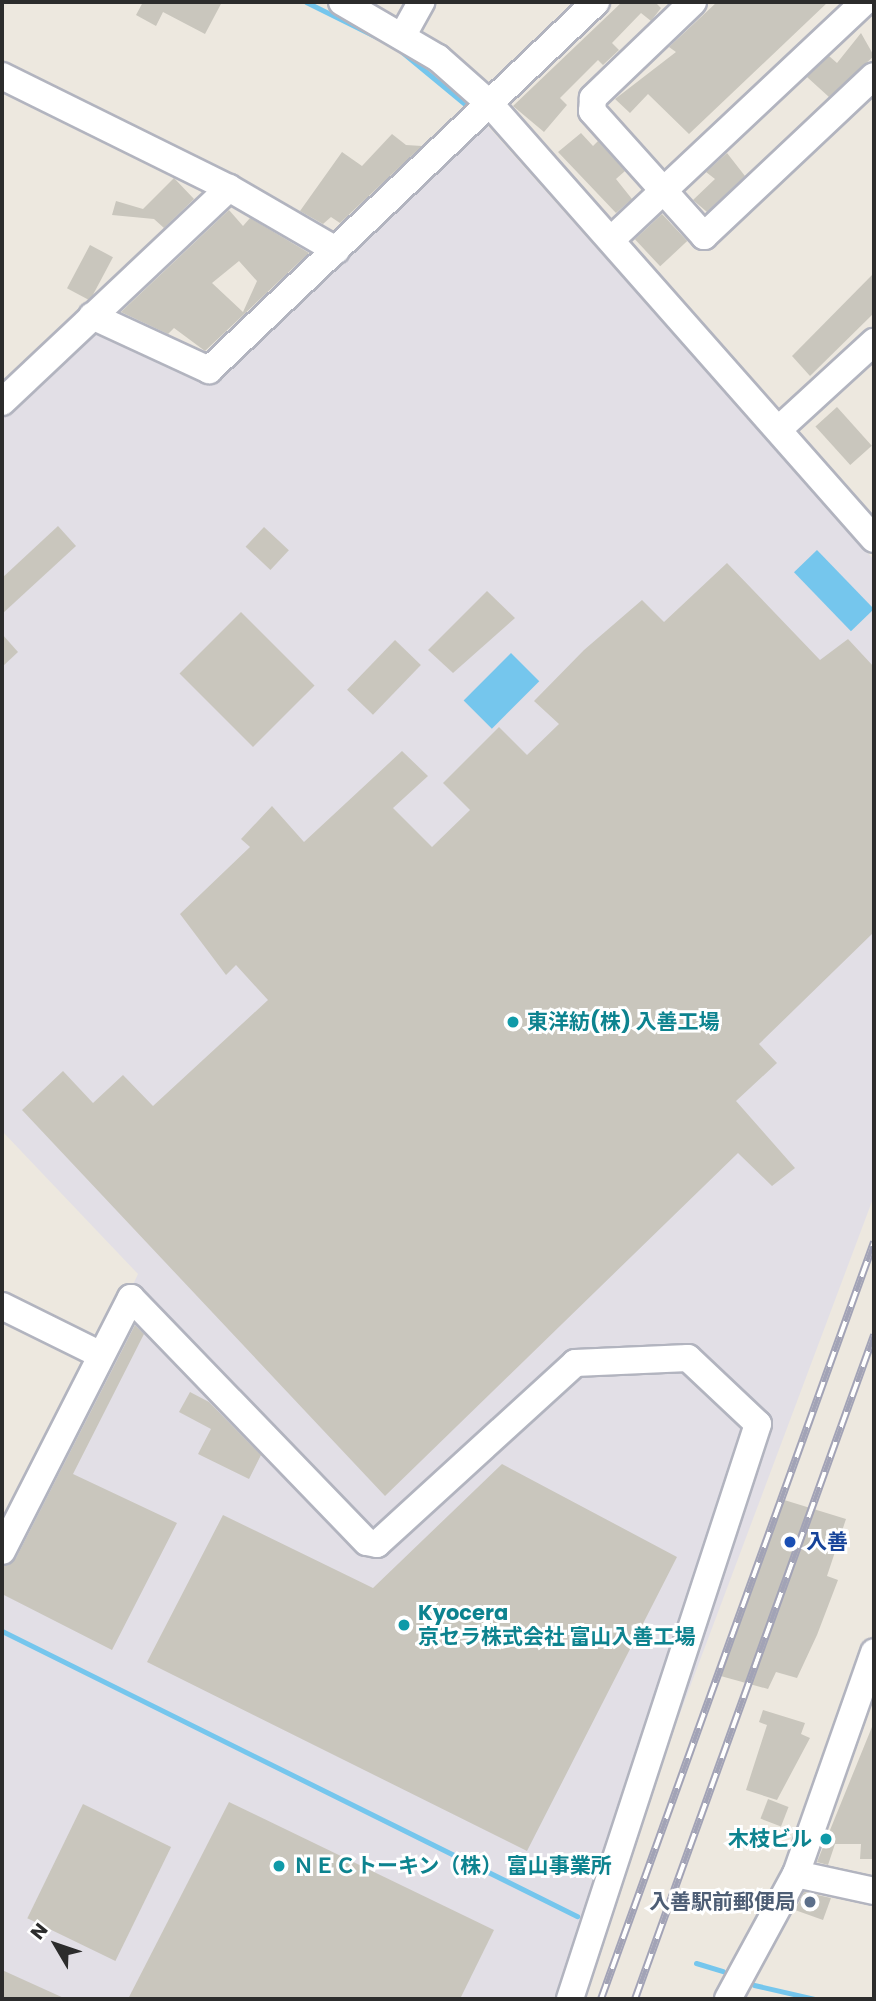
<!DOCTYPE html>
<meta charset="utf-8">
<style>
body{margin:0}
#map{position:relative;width:876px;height:2001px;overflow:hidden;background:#ede8df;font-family:Poppins,"Noto Sans JP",sans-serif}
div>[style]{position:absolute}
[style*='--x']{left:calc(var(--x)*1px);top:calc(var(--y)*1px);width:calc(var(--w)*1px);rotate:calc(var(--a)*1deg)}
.industrial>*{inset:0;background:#e2dfe6}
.water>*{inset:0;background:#75c6ed;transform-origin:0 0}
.stream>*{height:5px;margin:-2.5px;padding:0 2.5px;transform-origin:2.5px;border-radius:2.5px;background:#75c6ed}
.building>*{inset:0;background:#c9c6bd;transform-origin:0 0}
.roads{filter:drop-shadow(2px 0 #b2b4bf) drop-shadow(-2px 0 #b2b4bf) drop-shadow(0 2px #b2b4bf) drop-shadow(0 -2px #b2b4bf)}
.minor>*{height:26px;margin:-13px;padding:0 13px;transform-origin:13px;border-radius:13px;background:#fff}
.rail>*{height:8px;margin-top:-4px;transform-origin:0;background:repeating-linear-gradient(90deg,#fff 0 16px,#a2a3b6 0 32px);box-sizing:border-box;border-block:2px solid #a2a3b6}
.dots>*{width:19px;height:19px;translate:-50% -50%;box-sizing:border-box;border:4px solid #fff;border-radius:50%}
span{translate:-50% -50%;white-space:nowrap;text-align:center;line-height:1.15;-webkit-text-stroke:6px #fff;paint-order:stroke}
.culture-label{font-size:21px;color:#0d838f;font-weight:700}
.left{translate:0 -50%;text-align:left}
.right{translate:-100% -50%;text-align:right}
.transit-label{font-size:21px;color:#164399;font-weight:700}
.service-label{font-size:21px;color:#4e5e75;font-weight:700}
.frame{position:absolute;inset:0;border:4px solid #2c2c2c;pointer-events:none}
.north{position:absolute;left:21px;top:1910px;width:70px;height:70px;-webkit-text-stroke:5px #fff;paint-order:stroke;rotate:309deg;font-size:19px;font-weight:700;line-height:28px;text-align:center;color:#2c2c2c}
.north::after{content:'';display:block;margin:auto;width:24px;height:32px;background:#2c2c2c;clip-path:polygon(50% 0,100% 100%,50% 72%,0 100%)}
</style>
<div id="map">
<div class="industrial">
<i style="clip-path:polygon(484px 122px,874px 560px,874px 1196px,573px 1999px,2px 1999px,2px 1563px,138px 1274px,2px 1131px,2px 418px,96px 327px,208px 377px)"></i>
</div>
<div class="water">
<i style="left:817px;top:550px;width:82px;height:32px;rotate:46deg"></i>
<i style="left:511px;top:653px;width:40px;height:67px;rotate:45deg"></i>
</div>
<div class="stream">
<i style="--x:306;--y:2;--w:81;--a:26.3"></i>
<i style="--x:402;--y:52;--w:91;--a:39.6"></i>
<i style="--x:2;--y:1631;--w:642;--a:26.37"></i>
<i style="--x:696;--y:1963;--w:28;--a:17"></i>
<i style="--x:754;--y:1985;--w:63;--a:12.9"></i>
</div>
<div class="building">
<i style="clip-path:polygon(143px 2px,222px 2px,205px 34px,163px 12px,156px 26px,136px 15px)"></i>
<i style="clip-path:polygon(622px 2px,655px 2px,661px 8px,651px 21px,641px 13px,612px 43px,619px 50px,603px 65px,598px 60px,560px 98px,567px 105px,544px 132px,513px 106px)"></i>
<i style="clip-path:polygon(717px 2px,828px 2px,689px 134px,648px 94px,630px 113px,615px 99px,676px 52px,669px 47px)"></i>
<i style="clip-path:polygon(861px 33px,874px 56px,829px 97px,807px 77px,829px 56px,837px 63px)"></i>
<i style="clip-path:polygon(581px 133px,593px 146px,598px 141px,625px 171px,616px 179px,632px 199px,616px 213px,558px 152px)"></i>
<i style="clip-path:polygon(392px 134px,406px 145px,422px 146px,340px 223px,331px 217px,323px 224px,300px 211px,342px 152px,362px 166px)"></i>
<i style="clip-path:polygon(727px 153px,745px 176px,707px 212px,693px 200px,715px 179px,706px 172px)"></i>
<i style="clip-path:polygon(174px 178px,194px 199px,164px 228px,154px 219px,112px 215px,116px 201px,143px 209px)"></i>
<i style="clip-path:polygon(evenodd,229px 210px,243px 226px,250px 218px,309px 253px,205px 351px,174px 328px,168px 334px,121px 312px,229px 210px,239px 261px,257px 281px,243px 312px,212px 283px,239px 261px)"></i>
<i style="left:662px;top:214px;width:37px;height:37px;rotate:47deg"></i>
<i style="left:90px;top:245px;width:26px;height:49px;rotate:28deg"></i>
<i style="clip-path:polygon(874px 273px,874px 313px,810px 376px,792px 356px)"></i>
<i style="left:837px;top:407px;width:52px;height:29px;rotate:48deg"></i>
<i style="clip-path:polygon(58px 526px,76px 546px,2px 614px,2px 578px)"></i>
<i style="left:264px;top:527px;width:34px;height:27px;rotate:43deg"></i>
<i style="clip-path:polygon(727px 563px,820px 660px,848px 639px,874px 667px,874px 932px,759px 1044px,777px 1063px,736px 1101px,795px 1168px,772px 1186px,738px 1153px,385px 1496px,22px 1110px,63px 1071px,93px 1103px,123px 1075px,153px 1106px,268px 1000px,236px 965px,226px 975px,180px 914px,250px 847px,241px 839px,272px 806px,304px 842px,402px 751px,428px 776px,393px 808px,432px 847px,470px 810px,443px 783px,499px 727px,527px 755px,559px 724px,534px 701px,584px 650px,642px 600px,664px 622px)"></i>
<i style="clip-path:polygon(487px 591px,515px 618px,453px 673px,428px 650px)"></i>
<i style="left:241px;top:612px;width:104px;height:87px;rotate:45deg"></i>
<i style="clip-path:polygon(2px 634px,18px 652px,2px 667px)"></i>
<i style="left:395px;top:640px;width:36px;height:69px;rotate:44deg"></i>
<i style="clip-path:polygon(135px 1325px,144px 1334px,73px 1474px,177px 1523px,112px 1650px,2px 1594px,2px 1567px,16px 1558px)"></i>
<i style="clip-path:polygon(190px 1392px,209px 1402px,261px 1455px,249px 1479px,198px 1454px,211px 1429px,179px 1412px)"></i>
<i style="clip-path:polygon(502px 1464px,677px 1557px,527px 1851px,147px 1662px,223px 1515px,373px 1588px)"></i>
<i style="clip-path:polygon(781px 1499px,846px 1519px,827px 1576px,838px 1580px,817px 1635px,797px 1678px,776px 1672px,768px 1689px,717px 1675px)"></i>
<i style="clip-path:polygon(763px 1710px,805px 1723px,801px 1734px,810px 1738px,777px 1800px,746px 1790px,767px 1725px,759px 1722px)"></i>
<i style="clip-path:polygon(874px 1722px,874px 1859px,860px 1859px,861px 1844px,835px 1844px,828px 1865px,817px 1862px)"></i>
<i style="left:768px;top:1799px;width:22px;height:21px;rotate:21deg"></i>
<i style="clip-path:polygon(229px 1802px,494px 1930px,460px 1999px,128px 1999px)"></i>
<i style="left:83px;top:1804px;width:98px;height:127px;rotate:26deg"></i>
<i style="clip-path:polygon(804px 1892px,831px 1898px,823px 1920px,795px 1910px)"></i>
<i style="clip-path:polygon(2px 1970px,66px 1999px,2px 1999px)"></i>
</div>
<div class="roads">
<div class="minor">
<i style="--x:342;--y:2;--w:111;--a:30.3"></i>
<i style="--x:438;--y:58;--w:69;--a:41.5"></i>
<i style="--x:490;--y:104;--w:580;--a:48.56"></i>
<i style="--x:693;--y:2;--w:139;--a:136.2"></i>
<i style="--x:593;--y:98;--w:13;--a:94"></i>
<i style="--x:592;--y:111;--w:168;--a:48.1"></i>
<i style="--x:704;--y:236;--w:233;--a:-43.3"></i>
<i style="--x:403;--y:35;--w:38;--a:-61"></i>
<i style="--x:2;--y:76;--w:253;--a:26.3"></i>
<i style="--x:229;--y:188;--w:124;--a:30.1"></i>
<i style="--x:612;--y:239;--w:346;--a:-43.2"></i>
<i style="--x:92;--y:316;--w:129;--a:24.8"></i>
<i style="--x:209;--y:370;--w:534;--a:-43.56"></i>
<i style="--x:2;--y:402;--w:312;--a:-43.3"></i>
<i style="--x:779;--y:429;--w:129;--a:-42.5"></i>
<i style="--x:2;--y:1306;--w:108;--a:26.3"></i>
<i style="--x:2;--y:1551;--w:284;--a:-63"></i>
<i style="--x:131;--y:1298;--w:339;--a:46"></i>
<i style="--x:367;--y:1542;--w:10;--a:11"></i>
<i style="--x:377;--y:1544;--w:268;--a:-42.4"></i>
<i style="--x:575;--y:1363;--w:113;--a:-2.5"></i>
<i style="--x:688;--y:1358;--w:96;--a:43.3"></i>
<i style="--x:758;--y:1424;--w:605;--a:108.11"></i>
<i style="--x:796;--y:1874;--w:80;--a:12.3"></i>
<i style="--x:728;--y:1999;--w:142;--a:-61.5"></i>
<i style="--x:796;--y:1874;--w:235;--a:-70.6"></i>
</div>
</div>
<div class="rail">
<i style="--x:601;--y:1999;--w:805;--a:-70.17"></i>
<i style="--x:635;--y:1999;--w:706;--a:-70.2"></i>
</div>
<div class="dots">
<i style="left:513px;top:1022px;background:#0f9aa8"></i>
<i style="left:790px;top:1542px;background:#1a4fb4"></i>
<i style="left:404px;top:1625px;background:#0f9aa8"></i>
<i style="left:826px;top:1839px;background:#0f9aa8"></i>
<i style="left:279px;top:1866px;background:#0f9aa8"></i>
<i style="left:810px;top:1902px;background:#5c6f8a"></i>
</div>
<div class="culture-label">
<span class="left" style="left:527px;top:1022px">東洋紡(株) 入善工場</span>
<span class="left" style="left:418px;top:1625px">Kyocera<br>京セラ株式会社 富山入善工場</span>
<span class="right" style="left:812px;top:1839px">木枝ビル</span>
<span class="left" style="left:293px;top:1866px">ＮＥＣトーキン（株） 富山事業所</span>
</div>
<div class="transit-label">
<span class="left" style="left:806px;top:1542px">入善</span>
</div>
<div class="service-label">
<span class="right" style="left:796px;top:1902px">入善駅前郵便局</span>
</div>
<div class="frame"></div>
<div class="north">N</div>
</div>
